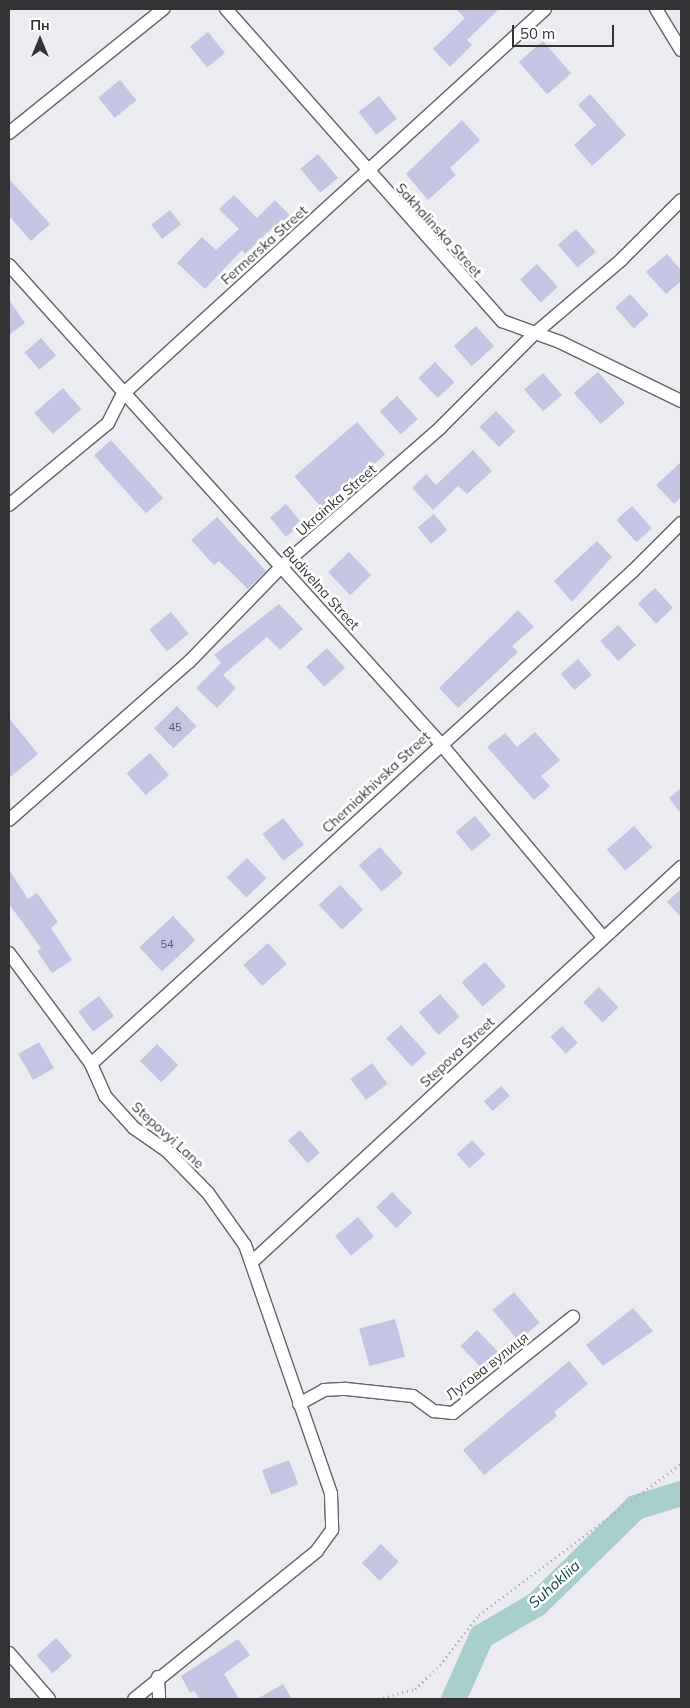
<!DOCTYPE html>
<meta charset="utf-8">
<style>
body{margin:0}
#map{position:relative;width:690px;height:1708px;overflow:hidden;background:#ebecf1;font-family:Mulish,sans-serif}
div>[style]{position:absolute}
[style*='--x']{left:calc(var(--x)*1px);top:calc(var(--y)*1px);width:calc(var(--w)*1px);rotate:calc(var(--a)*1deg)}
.river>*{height:25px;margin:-12.5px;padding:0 12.5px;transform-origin:12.5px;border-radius:12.5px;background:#a7cecd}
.building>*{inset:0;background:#c3c5e2;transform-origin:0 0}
.path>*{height:2.5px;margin-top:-1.25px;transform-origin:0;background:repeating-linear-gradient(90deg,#acadb1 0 1px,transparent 0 5px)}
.roads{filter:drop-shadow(1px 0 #626368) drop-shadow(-1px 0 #626368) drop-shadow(0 1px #626368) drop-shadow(0 -1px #626368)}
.street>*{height:12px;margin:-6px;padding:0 6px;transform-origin:6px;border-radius:6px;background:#fff}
span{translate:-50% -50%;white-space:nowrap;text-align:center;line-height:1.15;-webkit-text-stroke:5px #fff;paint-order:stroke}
.number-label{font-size:11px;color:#575860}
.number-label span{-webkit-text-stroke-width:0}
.street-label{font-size:14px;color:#333335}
.water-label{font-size:15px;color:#0e4848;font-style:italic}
.frame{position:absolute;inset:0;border:10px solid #333335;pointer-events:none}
.north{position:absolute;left:15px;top:15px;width:50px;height:50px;-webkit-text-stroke:4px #fff;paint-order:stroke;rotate:0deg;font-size:14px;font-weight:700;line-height:20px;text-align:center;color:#333335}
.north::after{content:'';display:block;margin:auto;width:18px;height:22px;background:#333335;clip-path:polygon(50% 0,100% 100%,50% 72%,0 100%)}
.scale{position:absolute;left:512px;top:25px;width:102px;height:22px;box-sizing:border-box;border:2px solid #333335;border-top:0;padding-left:6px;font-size:15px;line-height:18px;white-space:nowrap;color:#333335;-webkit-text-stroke:4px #fff;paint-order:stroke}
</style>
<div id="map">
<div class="river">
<i style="--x:453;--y:1699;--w:69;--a:-66"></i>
<i style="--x:481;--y:1636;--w:64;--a:-30.2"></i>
<i style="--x:536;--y:1604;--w:139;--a:-44.4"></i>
<i style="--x:635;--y:1507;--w:48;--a:-16.9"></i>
</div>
<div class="building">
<i style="clip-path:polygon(456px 9px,499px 9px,467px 40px,472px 45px,450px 67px,433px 49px,465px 18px)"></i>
<i style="left:208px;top:32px;width:27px;height:23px;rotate:51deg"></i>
<i style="left:543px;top:41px;width:43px;height:32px;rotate:49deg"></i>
<i style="left:120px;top:80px;width:26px;height:28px;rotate:51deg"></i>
<i style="clip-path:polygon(590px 94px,626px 135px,592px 166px,574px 145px,596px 125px,578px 105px)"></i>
<i style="left:379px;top:96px;width:29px;height:26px;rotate:52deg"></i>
<i style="clip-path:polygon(462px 120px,480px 140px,450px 168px,456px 175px,428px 200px,406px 174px)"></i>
<i style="left:318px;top:154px;width:31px;height:23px;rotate:50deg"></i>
<i style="clip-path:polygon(9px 179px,50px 224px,31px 241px,9px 216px)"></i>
<i style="clip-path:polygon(234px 195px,257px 218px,275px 200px,293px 219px,278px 233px,273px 227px,245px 254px,242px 250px,205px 289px,177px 263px,202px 237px,216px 250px,239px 229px,219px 209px)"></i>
<i style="left:170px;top:210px;width:18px;height:24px;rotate:52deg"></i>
<i style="left:576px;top:229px;width:30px;height:24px;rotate:49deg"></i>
<i style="clip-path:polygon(667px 254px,681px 270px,681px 281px,666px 294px,646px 272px)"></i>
<i style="left:537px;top:264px;width:31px;height:23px;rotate:48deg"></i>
<i style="left:630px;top:294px;width:28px;height:20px;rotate:48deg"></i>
<i style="clip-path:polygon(9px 300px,25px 323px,9px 335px)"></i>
<i style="left:476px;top:326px;width:27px;height:30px;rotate:48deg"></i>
<i style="left:41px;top:338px;width:23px;height:22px;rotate:49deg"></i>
<i style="left:435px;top:362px;width:28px;height:23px;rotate:46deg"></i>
<i style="left:598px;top:372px;width:41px;height:32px;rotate:49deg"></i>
<i style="left:543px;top:373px;width:29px;height:25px;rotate:49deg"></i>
<i style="left:63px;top:388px;width:28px;height:38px;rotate:49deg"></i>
<i style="left:397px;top:396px;width:31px;height:23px;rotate:48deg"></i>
<i style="left:496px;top:411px;width:28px;height:23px;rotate:46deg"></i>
<i style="left:357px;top:422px;width:43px;height:83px;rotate:49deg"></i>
<i style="left:111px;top:440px;width:78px;height:23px;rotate:48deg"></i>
<i style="clip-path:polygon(473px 450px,492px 471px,467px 494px,458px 486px,433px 510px,412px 488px,426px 474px,436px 485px)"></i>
<i style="clip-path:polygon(681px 462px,681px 497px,674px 504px,656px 485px)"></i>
<i style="left:286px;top:504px;width:25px;height:21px;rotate:50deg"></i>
<i style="left:632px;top:506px;width:30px;height:21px;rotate:48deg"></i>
<i style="left:434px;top:514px;width:21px;height:21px;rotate:51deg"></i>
<i style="clip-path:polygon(217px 517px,266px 571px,248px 589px,219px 561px,214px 565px,191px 540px)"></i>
<i style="clip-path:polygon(597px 541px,612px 557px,572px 602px,554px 581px)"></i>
<i style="left:349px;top:552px;width:32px;height:29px;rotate:46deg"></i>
<i style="left:655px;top:588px;width:27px;height:23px;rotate:48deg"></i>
<i style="clip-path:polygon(279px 604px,303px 629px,280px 650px,267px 637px,223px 675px,236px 688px,217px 708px,196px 688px,221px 663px,214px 655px)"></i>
<i style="clip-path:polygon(518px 610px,534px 627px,512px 646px,518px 652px,458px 708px,439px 688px)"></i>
<i style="left:171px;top:612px;width:28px;height:28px;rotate:51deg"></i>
<i style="left:618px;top:625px;width:27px;height:24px;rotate:48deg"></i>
<i style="left:327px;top:648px;width:27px;height:28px;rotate:48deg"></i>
<i style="left:578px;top:659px;width:21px;height:23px;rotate:49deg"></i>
<i style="left:177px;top:706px;width:28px;height:32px;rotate:46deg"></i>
<i style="clip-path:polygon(9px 718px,38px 754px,9px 778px)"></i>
<i style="clip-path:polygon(535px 732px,560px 760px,541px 776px,550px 786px,534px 800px,487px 747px,505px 733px,517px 747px)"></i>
<i style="left:150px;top:753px;width:29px;height:31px;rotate:49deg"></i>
<i style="clip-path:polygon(681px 788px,681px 814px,669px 798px)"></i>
<i style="left:475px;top:816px;width:25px;height:25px;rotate:50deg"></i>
<i style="left:283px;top:818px;width:34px;height:26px;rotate:52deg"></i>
<i style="left:634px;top:826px;width:28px;height:36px;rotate:49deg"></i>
<i style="left:380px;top:847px;width:35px;height:28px;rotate:49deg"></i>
<i style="left:247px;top:858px;width:28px;height:28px;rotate:46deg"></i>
<i style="clip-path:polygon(9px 870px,28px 899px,37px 893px,58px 922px,51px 928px,72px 960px,52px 973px,37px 951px,41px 948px,9px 904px)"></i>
<i style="left:340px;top:885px;width:34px;height:29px;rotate:47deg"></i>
<i style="clip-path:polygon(681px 889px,681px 917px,667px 902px)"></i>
<i style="left:173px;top:916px;width:33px;height:46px;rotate:47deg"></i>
<i style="left:268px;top:943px;width:28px;height:33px;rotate:48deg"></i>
<i style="left:485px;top:962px;width:32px;height:31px;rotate:49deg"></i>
<i style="left:599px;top:987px;width:28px;height:22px;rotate:46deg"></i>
<i style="left:440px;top:994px;width:30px;height:28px;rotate:49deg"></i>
<i style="left:99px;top:996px;width:25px;height:26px;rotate:53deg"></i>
<i style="left:401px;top:1025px;width:38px;height:20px;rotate:48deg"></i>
<i style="left:562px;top:1026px;width:23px;height:16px;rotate:47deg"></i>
<i style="left:39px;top:1042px;width:30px;height:24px;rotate:60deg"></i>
<i style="left:157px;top:1044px;width:30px;height:24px;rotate:45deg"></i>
<i style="left:372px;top:1063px;width:26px;height:27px;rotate:53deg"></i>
<i style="left:501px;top:1086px;width:13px;height:23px;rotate:48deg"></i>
<i style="left:300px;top:1130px;width:30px;height:16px;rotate:49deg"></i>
<i style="left:472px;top:1140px;width:19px;height:21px;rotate:47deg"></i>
<i style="left:392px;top:1192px;width:29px;height:22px;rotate:46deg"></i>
<i style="left:358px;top:1217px;width:25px;height:30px;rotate:50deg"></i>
<i style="left:514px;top:1292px;width:40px;height:28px;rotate:50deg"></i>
<i style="clip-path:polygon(633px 1308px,653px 1331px,603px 1366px,586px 1345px)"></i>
<i style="left:395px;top:1319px;width:39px;height:37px;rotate:75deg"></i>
<i style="left:477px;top:1330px;width:35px;height:23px;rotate:46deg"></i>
<i style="clip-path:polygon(569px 1361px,588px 1384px,554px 1412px,557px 1416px,484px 1475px,463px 1450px)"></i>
<i style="left:289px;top:1460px;width:26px;height:29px;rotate:69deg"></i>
<i style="left:381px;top:1544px;width:25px;height:27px;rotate:45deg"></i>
<i style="left:56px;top:1638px;width:24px;height:26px;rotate:48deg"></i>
<i style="clip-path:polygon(238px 1639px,250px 1655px,224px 1674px,239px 1699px,200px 1699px,194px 1691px,190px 1693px,181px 1676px)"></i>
<i style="clip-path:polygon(283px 1684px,292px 1699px,257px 1699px)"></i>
</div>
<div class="path">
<i style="--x:378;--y:1699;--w:38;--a:-15"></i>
<i style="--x:415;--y:1689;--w:35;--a:-44"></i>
<i style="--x:440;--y:1665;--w:63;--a:-52"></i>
<i style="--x:479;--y:1615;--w:252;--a:-36.8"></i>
</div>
<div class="roads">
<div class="street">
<i style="--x:226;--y:9;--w:417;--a:48.5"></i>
<i style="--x:502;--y:321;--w:62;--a:19.9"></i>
<i style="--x:560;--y:342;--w:135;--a:26"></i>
<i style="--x:656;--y:9;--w:48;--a:58.6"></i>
<i style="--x:9;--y:133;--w:198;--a:-38.8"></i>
<i style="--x:9;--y:265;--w:644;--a:47.96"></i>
<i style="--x:440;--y:743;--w:253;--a:50"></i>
<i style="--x:9;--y:505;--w:129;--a:-39.6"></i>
<i style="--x:108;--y:423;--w:33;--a:-63"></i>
<i style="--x:123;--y:394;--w:571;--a:-42.37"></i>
<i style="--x:9;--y:820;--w:240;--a:-41.3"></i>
<i style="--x:189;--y:662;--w:134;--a:-45.9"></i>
<i style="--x:282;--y:566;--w:210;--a:-41.1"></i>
<i style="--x:440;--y:428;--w:132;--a:-45"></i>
<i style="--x:533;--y:335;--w:116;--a:-40.4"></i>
<i style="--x:621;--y:260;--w:85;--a:-45"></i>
<i style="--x:9;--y:953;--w:138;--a:53.5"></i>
<i style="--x:91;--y:1064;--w:35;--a:66"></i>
<i style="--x:105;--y:1096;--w:43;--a:47.8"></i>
<i style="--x:134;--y:1128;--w:40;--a:34.9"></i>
<i style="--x:167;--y:1151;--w:59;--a:45.7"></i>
<i style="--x:208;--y:1193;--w:64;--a:54.6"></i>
<i style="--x:245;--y:1245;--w:263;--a:70.9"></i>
<i style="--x:331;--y:1494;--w:36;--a:88"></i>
<i style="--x:332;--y:1530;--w:26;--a:126"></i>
<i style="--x:317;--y:1551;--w:235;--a:141"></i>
<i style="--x:91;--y:1064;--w:733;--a:-42.29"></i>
<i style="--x:633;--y:571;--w:68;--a:-45"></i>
<i style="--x:253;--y:1261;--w:582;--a:-42.63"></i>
<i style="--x:299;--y:1404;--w:29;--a:-29"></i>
<i style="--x:324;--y:1390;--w:22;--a:-3"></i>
<i style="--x:346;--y:1389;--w:67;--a:6"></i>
<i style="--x:413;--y:1396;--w:26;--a:36"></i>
<i style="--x:434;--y:1411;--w:19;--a:6"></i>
<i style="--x:453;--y:1413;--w:154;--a:-38.7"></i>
<i style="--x:9;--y:1653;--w:61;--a:49"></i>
<i style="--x:158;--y:1677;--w:22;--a:87"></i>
</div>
</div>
<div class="number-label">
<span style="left:175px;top:727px">45</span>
<span style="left:167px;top:944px">54</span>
</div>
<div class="street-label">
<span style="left:439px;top:230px;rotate:48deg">Sakhalinska Street</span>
<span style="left:264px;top:245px;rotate:-42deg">Fermerska Street</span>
<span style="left:336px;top:500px;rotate:-41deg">Ukrainka Street</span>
<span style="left:321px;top:588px;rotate:48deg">Budivelna Street</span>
<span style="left:376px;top:782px;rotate:-43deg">Cherniakhivska Street</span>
<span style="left:457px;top:1052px;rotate:-43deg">Stepova Street</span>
<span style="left:168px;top:1135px;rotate:42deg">Stepovyi Lane</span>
<span style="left:487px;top:1366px;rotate:-38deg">Лугова вулиця</span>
</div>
<div class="water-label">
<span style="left:554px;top:1584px;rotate:-42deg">Suhokliia</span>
</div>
<div class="frame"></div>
<div class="north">Пн</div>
<div class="scale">50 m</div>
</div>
